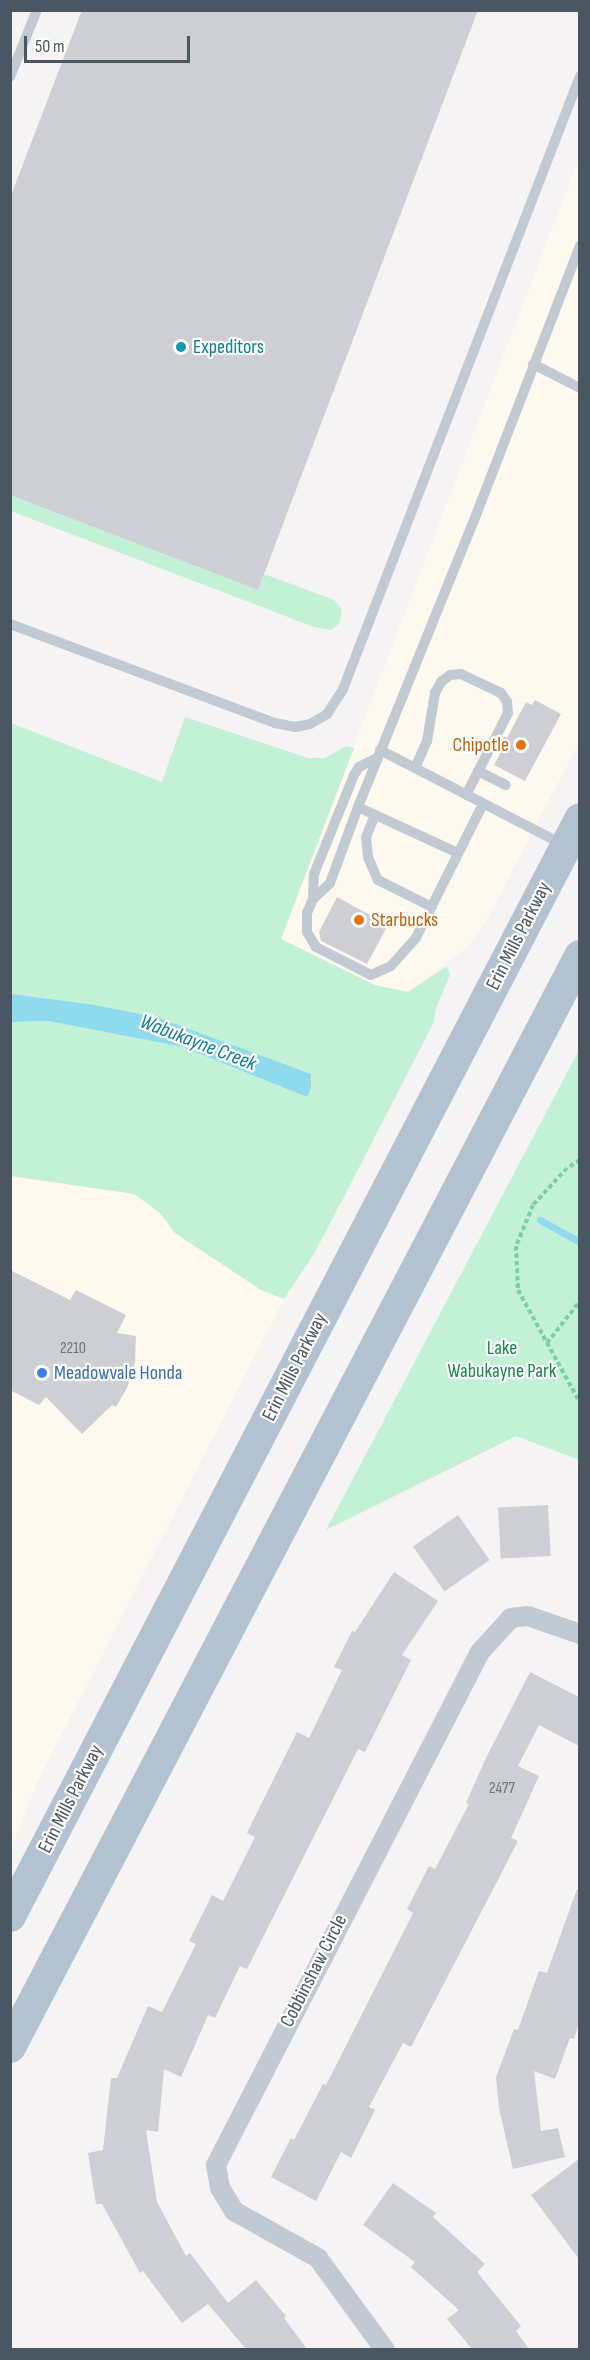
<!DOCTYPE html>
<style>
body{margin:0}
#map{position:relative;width:590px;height:2360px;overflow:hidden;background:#f5f3f3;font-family:"Sofia Sans Condensed",sans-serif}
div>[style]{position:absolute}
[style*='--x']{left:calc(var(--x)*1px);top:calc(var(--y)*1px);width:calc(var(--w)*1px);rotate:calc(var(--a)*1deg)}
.commercial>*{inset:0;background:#fdf9ef}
.green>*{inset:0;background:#c3f1d5}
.water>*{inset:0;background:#90daee}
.stream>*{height:7px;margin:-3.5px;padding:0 3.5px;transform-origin:3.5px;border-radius:3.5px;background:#90daee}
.building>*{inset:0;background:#cdcfd5;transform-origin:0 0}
.path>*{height:4px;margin-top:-2px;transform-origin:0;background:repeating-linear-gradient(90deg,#7ad0a6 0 4.5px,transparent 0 7.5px)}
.lane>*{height:10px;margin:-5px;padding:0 5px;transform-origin:5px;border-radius:5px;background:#c1cad2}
.street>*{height:20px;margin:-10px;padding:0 10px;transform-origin:10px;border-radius:10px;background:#c1cad2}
.primary>*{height:32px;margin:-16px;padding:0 16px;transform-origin:16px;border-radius:16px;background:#b3c2d1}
.dots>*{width:16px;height:16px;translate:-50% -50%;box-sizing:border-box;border:3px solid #fff;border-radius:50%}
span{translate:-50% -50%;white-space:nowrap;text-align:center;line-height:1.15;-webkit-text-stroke:4.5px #fff;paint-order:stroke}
.number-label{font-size:16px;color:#6b747e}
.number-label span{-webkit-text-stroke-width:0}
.culture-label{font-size:20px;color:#0d838f}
.left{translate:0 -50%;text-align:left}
.food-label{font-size:20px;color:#c56008}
.right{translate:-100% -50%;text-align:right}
.street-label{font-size:20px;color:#4a5661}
.park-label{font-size:20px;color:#17864f}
.shop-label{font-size:20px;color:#366cbe}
.water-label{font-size:21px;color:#0c7c9b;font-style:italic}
.frame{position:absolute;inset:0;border:12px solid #4a5661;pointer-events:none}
.scale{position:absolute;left:24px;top:36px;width:166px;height:27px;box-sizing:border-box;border:3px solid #4a5661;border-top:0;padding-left:8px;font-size:18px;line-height:21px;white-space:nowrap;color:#4a5661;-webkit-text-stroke:4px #fff;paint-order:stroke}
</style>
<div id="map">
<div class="commercial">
<i style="clip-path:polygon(579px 158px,579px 742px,487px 920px,469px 946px,408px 992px,375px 985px,280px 939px)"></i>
<i style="clip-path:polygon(11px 1176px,134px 1194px,159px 1212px,175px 1233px,261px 1290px,284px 1299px,37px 1783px,11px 1849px)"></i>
</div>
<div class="green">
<i style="clip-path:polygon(10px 495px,258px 590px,264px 574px,334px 600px,342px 610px,339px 624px,331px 630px,314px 627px,11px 511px)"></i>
<i style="clip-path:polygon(185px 717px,308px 758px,325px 758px,346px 746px,354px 748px,281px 939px,375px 985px,408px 992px,447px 966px,450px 975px,436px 1008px,434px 1022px,350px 1185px,315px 1252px,284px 1299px,261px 1290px,175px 1233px,159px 1212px,134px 1194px,11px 1176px,11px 1022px,48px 1021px,183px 1047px,307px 1097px,311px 1088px,311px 1074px,89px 1004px,11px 994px,11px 723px,162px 782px)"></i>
<i style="clip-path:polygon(579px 1050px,579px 1460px,516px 1436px,326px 1530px)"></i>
</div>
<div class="water">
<i style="clip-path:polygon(11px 994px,89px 1004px,156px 1017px,311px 1074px,311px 1088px,307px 1097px,183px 1047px,48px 1021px,11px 1022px)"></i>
</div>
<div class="stream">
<i style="--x:540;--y:1220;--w:46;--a:28.8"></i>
</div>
<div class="building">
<i style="clip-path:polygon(82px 10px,478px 10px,258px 590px,10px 495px,10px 198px)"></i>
<i style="clip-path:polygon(535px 700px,561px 714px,525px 781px,494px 765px,500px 754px,497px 750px,505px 736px,507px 738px,526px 702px,532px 705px)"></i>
<i style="clip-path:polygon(337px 897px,388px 925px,367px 964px,321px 941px,319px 932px)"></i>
<i style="clip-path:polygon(10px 1270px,70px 1300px,76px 1290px,126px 1315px,117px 1333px,136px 1336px,135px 1362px,127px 1388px,116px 1407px,112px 1405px,82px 1434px,46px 1397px,39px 1405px,10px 1390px)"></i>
<i style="left:548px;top:1505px;width:51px;height:50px;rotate:87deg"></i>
<i style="left:458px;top:1515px;width:55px;height:55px;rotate:55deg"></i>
<i style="clip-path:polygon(394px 1572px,438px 1601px,402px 1655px,411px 1660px,365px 1752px,358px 1749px,247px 1969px,240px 1966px,215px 2018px,208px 2015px,181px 2077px,164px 2069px,158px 2132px,146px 2130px,157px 2202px,186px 2256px,190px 2253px,228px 2303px,256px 2280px,286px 2316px,284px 2318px,307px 2349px,246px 2349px,208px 2304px,182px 2323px,143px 2271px,140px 2273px,102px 2204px,96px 2204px,88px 2153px,103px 2150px,111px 2078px,117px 2078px,148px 2006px,162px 2012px,196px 1944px,189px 1941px,212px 1895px,223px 1901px,255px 1837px,247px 1833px,297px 1732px,309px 1738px,342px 1670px,334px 1667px,352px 1631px,355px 1632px)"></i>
<i style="clip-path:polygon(530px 1672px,579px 1697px,579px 1746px,539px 1725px,518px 1766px,539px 1776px,511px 1838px,518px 1841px,411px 2047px,403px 2043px,369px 2107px,375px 2110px,351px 2158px,341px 2152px,316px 2201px,271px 2177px,291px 2138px,294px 2140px,323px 2084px,326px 2085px,359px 2020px,413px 1913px,407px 1909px,429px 1866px,435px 1869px,469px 1804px,466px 1803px,486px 1758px)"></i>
<i style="clip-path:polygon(577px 1889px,579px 1889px,579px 2023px,574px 2039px,570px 2038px,555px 2079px,534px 2071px,541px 2131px,558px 2128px,565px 2157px,513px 2169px,499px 2108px,496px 2077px,514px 2029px,518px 2030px,539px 1971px,547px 1973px)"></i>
<i style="clip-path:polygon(579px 2159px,579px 2259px,531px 2195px)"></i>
<i style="clip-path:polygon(393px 2183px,436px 2213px,433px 2217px,485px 2264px,477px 2272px,521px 2326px,516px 2331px,529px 2349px,472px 2349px,447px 2319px,459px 2310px,411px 2267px,415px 2262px,363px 2225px)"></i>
</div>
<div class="path">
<i style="--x:580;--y:1160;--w:15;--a:148"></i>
<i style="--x:567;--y:1168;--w:50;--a:132.6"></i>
<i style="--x:533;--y:1205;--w:44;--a:112.5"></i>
<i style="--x:516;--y:1246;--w:44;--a:87.4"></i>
<i style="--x:518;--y:1290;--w:129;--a:61.2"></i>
<i style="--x:547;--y:1343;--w:53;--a:-51.8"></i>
</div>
<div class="lane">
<i style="--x:10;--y:77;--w:72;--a:-68.1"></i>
<i style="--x:533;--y:364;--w:53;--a:27.1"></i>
<i style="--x:10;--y:624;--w:283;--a:20.5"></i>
<i style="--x:275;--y:723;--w:20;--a:11"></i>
<i style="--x:295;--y:727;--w:15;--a:-11"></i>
<i style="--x:310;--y:724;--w:20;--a:-30"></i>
<i style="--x:327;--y:714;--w:30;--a:-57"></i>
<i style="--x:343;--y:689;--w:657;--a:-68.86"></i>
<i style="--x:380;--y:750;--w:207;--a:27.3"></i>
<i style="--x:415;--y:768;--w:30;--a:-66"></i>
<i style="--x:427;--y:741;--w:49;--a:-80.5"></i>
<i style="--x:435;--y:693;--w:13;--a:-61"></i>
<i style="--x:441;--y:682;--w:11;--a:-38"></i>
<i style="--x:450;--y:675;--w:11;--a:-5"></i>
<i style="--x:461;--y:674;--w:44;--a:25.4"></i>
<i style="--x:501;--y:693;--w:11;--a:56"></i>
<i style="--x:507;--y:702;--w:11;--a:85"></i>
<i style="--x:508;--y:713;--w:92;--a:117.1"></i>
<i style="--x:478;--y:771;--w:31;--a:27"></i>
<i style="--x:483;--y:804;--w:150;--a:116.6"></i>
<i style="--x:416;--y:938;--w:38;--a:132"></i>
<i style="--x:391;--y:966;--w:22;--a:156"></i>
<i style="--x:371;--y:975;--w:62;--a:-153"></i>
<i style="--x:316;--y:947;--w:17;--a:-121"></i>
<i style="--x:307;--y:932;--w:19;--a:-90"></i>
<i style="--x:307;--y:913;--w:15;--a:-67"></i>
<i style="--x:313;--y:899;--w:23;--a:-43"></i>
<i style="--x:330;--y:883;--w:81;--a:-69.8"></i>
<i style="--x:358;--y:807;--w:306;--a:-68"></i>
<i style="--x:473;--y:523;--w:297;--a:-68.9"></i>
<i style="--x:358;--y:807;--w:110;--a:24.7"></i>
<i style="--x:375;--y:815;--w:24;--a:112"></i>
<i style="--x:366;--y:837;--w:20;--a:84"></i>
<i style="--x:368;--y:857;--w:25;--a:67"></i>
<i style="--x:378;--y:880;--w:60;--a:26.6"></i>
<i style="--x:313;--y:899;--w:25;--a:-88"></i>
<i style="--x:314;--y:874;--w:107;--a:-68"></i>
<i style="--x:354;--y:775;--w:9;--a:-58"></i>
<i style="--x:359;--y:767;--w:20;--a:-27"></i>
</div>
<div class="street">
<i style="--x:385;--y:2350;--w:114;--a:-126.1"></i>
<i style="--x:318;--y:2258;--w:96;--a:-150.8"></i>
<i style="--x:234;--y:2211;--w:27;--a:-121"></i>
<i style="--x:220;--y:2188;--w:23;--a:-100"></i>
<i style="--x:216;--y:2165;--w:577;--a:-62.77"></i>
<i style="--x:480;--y:1652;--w:46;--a:-47.6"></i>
<i style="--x:511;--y:1618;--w:17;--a:-7"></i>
<i style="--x:528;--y:1616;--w:55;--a:19.1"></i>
</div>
<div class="primary">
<i style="--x:10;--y:1916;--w:1236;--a:-62.54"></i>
<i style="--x:10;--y:2047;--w:1231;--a:-62.41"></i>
</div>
<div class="dots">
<i style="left:181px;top:347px;background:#0f9aa8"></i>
<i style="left:521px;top:745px;background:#e8710a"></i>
<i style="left:359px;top:920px;background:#e8710a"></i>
<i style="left:42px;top:1373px;background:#3f7fe0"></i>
</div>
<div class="number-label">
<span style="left:73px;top:1349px">2210</span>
<span style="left:502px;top:1789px">2477</span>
</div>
<div class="culture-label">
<span class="left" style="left:193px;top:347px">Expeditors</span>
</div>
<div class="food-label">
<span class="right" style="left:509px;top:745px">Chipotle</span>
<span class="left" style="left:371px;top:920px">Starbucks</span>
</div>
<div class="street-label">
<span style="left:519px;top:936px;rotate:-63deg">Erin Mills Parkway</span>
<span style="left:295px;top:1367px;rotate:-63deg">Erin Mills Parkway</span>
<span style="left:71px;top:1799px;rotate:-63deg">Erin Mills Parkway</span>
<span style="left:314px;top:1971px;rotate:-63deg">Cobbinshaw Circle</span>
</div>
<div class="park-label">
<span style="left:502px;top:1360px">Lake<br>Wabukayne Park</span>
</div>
<div class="shop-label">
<span class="left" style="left:54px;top:1373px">Meadowvale Honda</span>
</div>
<div class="water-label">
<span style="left:198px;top:1043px;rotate:21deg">Wabukayne Creek</span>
</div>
<div class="frame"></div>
<div class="scale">50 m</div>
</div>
